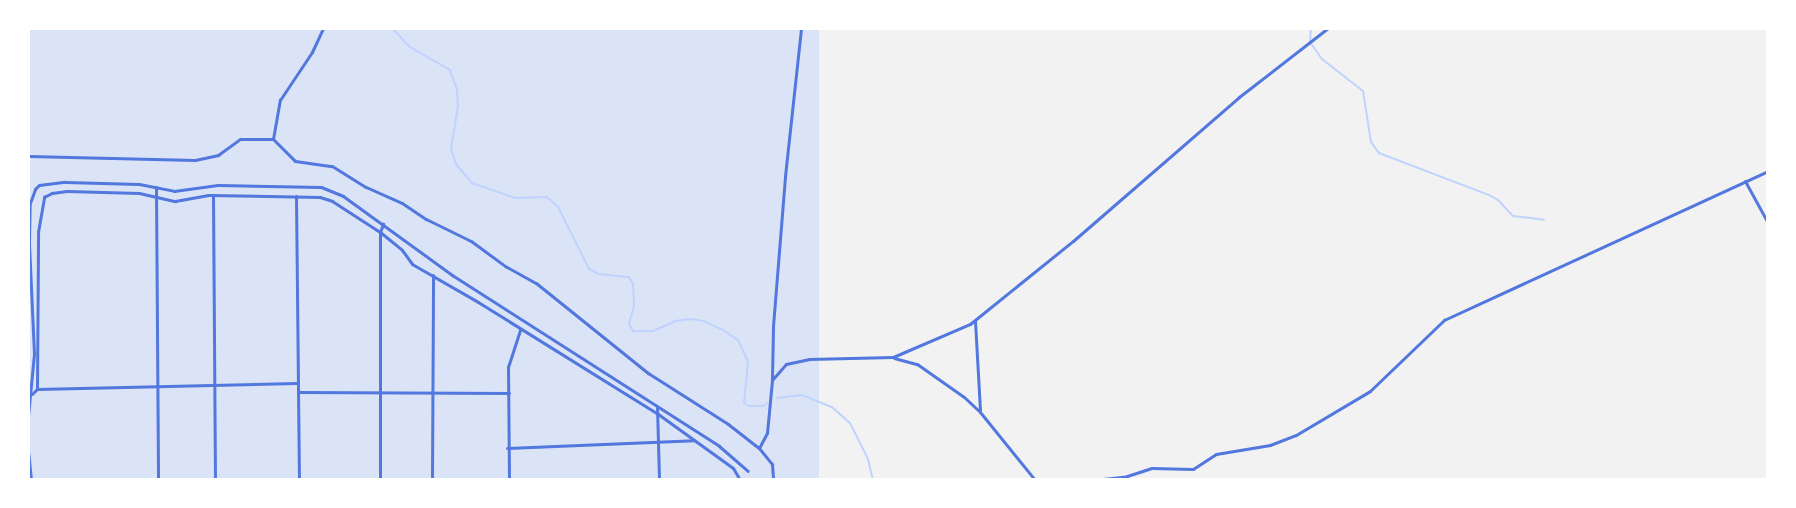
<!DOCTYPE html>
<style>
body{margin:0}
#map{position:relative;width:1796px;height:508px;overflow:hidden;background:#f2f2f2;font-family:Rubik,sans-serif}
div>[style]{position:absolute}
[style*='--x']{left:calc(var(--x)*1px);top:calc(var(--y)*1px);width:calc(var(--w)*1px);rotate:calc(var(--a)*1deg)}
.green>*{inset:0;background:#dbe4f7;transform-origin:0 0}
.stream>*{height:2px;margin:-1px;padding:0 1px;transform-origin:1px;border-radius:1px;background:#bfd3fe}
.minor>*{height:3px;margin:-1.5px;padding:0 1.5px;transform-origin:1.5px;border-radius:1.5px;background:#5277de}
span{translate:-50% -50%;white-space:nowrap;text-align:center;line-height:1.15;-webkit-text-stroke:4.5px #fff;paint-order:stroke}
.frame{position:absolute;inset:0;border:30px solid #fff;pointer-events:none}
</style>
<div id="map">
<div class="green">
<i style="left:28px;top:29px;width:791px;height:450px"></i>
</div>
<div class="stream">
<i style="--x:392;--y:28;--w:26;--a:47"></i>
<i style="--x:410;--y:47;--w:46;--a:29.9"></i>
<i style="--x:450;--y:70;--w:20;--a:70"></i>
<i style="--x:457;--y:89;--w:17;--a:87"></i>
<i style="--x:458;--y:106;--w:44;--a:99.2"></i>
<i style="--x:451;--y:149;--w:16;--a:72"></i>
<i style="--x:456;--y:164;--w:25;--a:50"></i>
<i style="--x:472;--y:183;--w:46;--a:19.2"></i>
<i style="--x:515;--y:198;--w:32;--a:-2"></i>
<i style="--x:547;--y:197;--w:15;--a:42"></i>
<i style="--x:558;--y:207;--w:69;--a:63.4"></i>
<i style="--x:589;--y:269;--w:11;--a:27"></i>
<i style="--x:599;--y:274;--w:30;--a:6"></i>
<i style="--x:629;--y:277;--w:8;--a:60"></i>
<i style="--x:633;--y:284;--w:22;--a:87"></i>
<i style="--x:634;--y:306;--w:19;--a:106"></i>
<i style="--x:629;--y:324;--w:8;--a:60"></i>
<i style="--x:633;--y:331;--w:20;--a:0"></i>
<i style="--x:653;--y:331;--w:24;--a:-24"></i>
<i style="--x:675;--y:321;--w:16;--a:-7"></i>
<i style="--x:691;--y:319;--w:12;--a:9"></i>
<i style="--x:703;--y:321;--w:22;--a:24"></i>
<i style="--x:723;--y:330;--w:18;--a:34"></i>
<i style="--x:738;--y:340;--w:23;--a:65"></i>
<i style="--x:748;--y:361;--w:42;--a:95.4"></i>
<i style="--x:744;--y:403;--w:6;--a:31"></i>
<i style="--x:749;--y:406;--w:14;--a:0"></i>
<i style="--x:763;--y:406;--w:5;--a:-37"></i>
<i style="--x:1311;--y:28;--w:14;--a:94"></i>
<i style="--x:1310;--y:42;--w:21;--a:55"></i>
<i style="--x:1322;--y:59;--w:52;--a:38"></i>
<i style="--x:1363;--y:91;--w:52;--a:81.1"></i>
<i style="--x:1371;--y:142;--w:14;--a:54"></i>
<i style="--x:1379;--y:153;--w:118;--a:20.9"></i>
<i style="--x:1489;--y:195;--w:10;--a:29"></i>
<i style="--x:1498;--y:200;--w:22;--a:47"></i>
<i style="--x:1513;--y:216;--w:31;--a:7"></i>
<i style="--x:777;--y:398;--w:25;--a:-7"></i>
<i style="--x:802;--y:395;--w:32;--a:22"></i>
<i style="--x:832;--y:407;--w:24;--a:42"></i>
<i style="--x:850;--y:423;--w:40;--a:63.4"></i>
<i style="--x:868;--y:459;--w:22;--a:77"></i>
</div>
<div class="minor">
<i style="--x:273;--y:139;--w:40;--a:-80"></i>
<i style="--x:280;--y:100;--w:58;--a:-56.3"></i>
<i style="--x:312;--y:52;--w:26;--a:-65"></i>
<i style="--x:28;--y:156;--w:167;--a:1.4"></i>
<i style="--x:195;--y:160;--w:24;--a:-12"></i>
<i style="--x:218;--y:155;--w:27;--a:-36"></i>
<i style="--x:240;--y:139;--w:33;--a:0"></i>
<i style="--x:273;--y:139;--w:31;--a:45"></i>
<i style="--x:295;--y:161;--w:37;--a:8"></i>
<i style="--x:332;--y:166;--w:40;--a:32"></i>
<i style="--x:366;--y:187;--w:39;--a:24"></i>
<i style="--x:402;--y:203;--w:29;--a:34"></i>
<i style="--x:426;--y:219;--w:50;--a:26.1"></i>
<i style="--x:471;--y:241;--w:42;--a:36.3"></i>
<i style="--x:505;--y:266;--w:35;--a:29"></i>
<i style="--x:536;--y:283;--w:144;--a:38.8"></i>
<i style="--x:648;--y:373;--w:95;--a:32.5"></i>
<i style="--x:728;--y:424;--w:39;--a:38"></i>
<i style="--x:759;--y:448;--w:21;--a:51"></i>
<i style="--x:772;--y:464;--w:16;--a:86"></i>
<i style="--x:1745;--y:181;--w:48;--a:61.3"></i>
<i style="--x:156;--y:187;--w:293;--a:89.6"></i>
<i style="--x:213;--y:195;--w:285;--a:89.6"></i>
<i style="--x:296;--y:196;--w:284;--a:89.4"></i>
<i style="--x:975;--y:321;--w:89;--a:86.8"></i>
<i style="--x:894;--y:358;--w:24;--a:15"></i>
<i style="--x:917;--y:364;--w:57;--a:35.1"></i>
<i style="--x:964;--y:397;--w:22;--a:43"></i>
<i style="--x:980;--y:412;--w:87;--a:51"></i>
<i style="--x:772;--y:379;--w:53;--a:-88.9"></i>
<i style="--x:773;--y:326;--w:150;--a:-85.4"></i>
<i style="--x:785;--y:176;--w:149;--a:-83.8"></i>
<i style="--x:37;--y:389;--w:157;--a:-89.6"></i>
<i style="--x:38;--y:232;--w:36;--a:-80"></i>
<i style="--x:44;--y:197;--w:9;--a:-27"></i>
<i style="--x:52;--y:193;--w:15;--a:-8"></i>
<i style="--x:67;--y:191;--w:72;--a:1.6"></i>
<i style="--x:139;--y:193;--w:37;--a:13"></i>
<i style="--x:175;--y:201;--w:34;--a:-10"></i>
<i style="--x:208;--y:195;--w:112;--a:1"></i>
<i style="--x:320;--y:197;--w:13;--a:18"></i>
<i style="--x:332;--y:201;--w:57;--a:32.9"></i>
<i style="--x:380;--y:232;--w:28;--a:39"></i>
<i style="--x:402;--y:250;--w:17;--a:54"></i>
<i style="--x:412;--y:264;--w:76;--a:29.9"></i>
<i style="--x:478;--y:302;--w:212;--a:31.9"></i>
<i style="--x:658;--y:414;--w:92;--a:35.8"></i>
<i style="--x:733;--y:468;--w:14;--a:60"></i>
<i style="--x:298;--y:392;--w:211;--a:0.3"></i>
<i style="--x:32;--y:394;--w:7;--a:-45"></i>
<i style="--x:37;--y:389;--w:260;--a:-1.3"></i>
<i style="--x:657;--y:407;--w:73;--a:88.4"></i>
<i style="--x:28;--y:416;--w:62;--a:-84.5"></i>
<i style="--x:34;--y:354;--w:112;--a:-92.6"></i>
<i style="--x:29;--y:242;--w:39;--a:-89"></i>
<i style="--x:30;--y:203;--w:15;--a:-70"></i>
<i style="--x:35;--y:189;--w:6;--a:-45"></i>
<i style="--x:39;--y:185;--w:26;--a:-7"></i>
<i style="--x:65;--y:182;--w:74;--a:1.5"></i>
<i style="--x:139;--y:184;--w:36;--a:11"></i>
<i style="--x:174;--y:191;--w:44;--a:-7.8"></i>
<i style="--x:218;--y:185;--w:103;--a:1.1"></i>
<i style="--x:321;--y:187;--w:24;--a:22"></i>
<i style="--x:343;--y:196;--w:135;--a:35.9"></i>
<i style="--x:452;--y:275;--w:317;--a:32.6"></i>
<i style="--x:719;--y:446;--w:38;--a:41"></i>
<i style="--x:507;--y:448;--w:187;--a:-2.4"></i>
<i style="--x:759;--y:448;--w:17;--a:-62"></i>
<i style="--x:767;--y:433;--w:53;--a:-84.6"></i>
<i style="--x:772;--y:380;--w:21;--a:-49"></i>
<i style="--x:786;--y:364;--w:24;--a:-12"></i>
<i style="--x:809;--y:359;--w:84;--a:-1.4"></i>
<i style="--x:893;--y:357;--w:84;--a:-23.2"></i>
<i style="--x:970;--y:324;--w:132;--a:-38.9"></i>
<i style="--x:1073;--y:241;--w:220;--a:-40.9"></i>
<i style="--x:1239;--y:97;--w:113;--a:-37.8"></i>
<i style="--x:28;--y:451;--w:29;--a:84"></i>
<i style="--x:380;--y:480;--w:248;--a:-90"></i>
<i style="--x:380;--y:232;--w:9;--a:-69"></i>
<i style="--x:432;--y:480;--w:205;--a:-89.7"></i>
<i style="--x:509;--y:480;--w:113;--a:-90.5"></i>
<i style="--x:508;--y:367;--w:40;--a:-72"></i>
<i style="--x:1093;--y:480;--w:31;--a:-6"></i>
<i style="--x:1124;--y:477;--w:29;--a:-18"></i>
<i style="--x:1152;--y:468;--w:41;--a:1.4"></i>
<i style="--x:1193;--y:469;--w:27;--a:-33"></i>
<i style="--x:1216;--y:454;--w:55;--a:-9.5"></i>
<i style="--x:1270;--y:445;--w:28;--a:-21"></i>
<i style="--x:1296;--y:435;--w:86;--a:-30.7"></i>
<i style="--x:1370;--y:391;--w:103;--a:-43.8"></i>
<i style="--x:1444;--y:320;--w:357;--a:-24.7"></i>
</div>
<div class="frame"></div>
</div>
